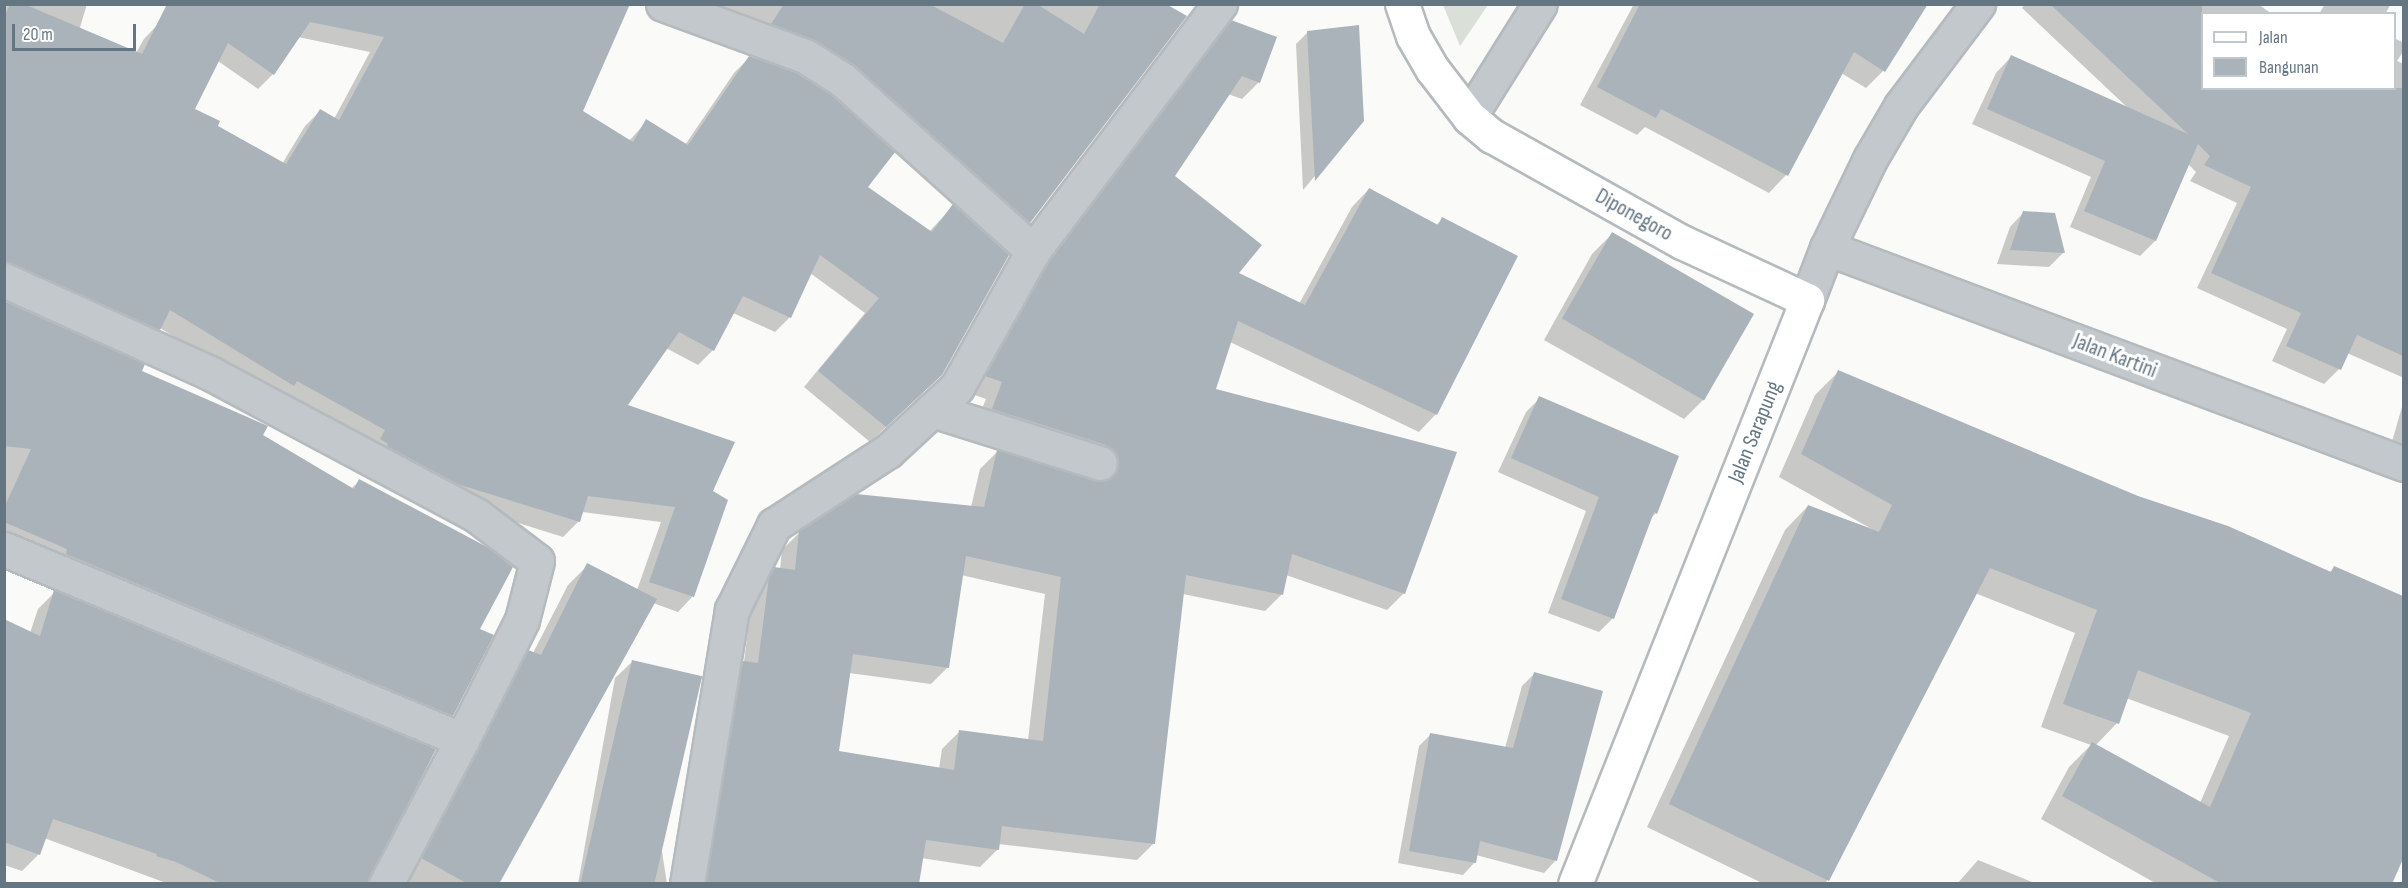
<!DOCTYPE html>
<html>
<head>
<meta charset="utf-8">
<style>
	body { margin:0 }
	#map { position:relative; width:2408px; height:888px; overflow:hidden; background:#fafaf8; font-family:"Sofia Sans Condensed",sans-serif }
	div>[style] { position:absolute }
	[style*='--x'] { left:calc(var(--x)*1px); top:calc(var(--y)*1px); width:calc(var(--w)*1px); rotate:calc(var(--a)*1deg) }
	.green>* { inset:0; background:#dadfd7 }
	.shadow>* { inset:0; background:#0003 }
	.building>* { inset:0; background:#aab3b9; transform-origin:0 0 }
	.roads { filter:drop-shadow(2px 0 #b5babe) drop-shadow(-2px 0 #b5babe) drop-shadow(0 2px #b5babe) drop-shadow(0 -2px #b5babe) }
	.minor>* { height:33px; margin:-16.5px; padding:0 16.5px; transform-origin:16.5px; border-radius:16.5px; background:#c3c8cc }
	.major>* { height:33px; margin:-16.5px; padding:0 16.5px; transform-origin:16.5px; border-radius:16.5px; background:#fff }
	span { translate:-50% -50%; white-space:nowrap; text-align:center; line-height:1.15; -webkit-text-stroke:6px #fff; paint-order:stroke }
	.street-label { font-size:22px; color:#657683 }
	.frame { position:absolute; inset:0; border:6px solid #657683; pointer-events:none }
	.legend { position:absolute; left:2201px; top:12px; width:195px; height:78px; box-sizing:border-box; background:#fff; border:2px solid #c1c8cd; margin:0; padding:8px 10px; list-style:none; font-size:18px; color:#657683 }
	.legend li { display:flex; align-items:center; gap:12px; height:30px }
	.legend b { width:30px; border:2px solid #c1c8cd }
	.scale { position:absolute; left:12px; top:24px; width:124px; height:27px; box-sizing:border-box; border:3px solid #657683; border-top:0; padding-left:8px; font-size:18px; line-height:21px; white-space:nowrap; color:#657683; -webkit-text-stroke:4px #fff; paint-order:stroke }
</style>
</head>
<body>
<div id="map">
	<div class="green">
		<i style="clip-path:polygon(1443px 5px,1488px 5px,1460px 46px)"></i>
	</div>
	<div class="shadow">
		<i style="clip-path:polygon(evenodd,8px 4px,87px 4px,41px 158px,136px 53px,144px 39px,159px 23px,486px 4px,581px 112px,629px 141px,647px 121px,685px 145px,734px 73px,750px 57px,866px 188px,929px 232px,953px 206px,925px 390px,870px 442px,804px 387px,865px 313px,810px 273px,790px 317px,775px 332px,733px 313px,713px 350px,698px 365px,666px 348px,626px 406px,711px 492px,693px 596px,678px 612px,653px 603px,497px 884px,412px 884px,402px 878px,509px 671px,529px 651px,533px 653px,568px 585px,588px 565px,637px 590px,661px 522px,582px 512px,579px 521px,563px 537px,442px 499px,160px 328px,144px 344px,4px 281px,4px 10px,8px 4px,298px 37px,370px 52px,334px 119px,320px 111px,305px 126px,282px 164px,216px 126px,193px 109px,218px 61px,258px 89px,273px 74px,298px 37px)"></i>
		<i style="clip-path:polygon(673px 4px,1163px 4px,1185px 16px,1029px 222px,1014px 237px,840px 81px)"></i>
		<i style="clip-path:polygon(1634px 4px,1926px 4px,1883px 71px,1866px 88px,1841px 73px,1786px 175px,1769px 193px,1645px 127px,1637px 135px,1580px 105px)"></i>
		<i style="clip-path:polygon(2025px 4px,2258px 4px,2272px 14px,2202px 14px,2202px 88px,2394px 88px,2394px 38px,2404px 43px,2404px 50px,2397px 61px,2404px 64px,2404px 378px,2347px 353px,2339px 369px,2324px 384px,2272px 361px,2287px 329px,2197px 288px,2237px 203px,2190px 181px,2196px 172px,2188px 164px,2155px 241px,2140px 256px,2070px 227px,2091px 177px,1972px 124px,1996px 73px,2011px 57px,2130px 110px,2022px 8px)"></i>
		<i style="clip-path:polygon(2325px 4px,2391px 4px,2385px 14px,2319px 14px)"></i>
		<i style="clip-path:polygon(evenodd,1232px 22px,1259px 82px,1242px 99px,1228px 94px,1173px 176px,1236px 274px,1299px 304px,1352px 207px,1369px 189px,1436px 225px,1443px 219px,1436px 414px,1419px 432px,1230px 342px,1214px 390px,1404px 593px,1387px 610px,1286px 575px,1282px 594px,1265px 611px,1183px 594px,1154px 843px,1137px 860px,998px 844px,998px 849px,980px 867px,921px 858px,917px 884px,692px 884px,726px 680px,744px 662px,752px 596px,757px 586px,775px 568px,780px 569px,782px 550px,800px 532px,971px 507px,980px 469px,997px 452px,1101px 483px,1102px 477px,975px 426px,986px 399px,969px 393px,1032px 280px,1214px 39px,1232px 22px,961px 575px,1045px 594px,1028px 740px,959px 732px,942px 749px,939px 769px,838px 753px,849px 673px,931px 684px,948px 667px,961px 575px)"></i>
		<i style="clip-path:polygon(1308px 32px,1362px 120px,1303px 190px,1296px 44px)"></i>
		<i style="clip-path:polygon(2024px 212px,2054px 215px,2063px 253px,2049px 267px,1997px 264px,2010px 227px)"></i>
		<i style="clip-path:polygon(1612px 234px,1704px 399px,1684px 419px,1544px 340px,1592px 254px)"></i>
		<i style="clip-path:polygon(4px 302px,261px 435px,351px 489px,359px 481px,478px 629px,452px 715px,437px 730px,4px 543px)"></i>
		<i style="clip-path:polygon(evenodd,1838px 372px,2013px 447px,2329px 573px,2334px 568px,2404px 597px,2404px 855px,2390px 884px,2157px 884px,2041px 819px,2069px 767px,2091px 745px,2041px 727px,2075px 633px,1975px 593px,1825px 884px,1764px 884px,1647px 827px,1785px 530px,1808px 506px,1870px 528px,1779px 477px,1815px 395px,1838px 372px,2126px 698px,2229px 736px,2200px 803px,2095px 746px,2117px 723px,2126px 698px)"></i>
		<i style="clip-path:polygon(1540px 398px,1656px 513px,1650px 519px,1613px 618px,1599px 632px,1548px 613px,1586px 511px,1498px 472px,1526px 412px)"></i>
		<i style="clip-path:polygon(2404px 400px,2404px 456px,2389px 452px)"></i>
		<i style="clip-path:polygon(55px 592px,364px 884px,169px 884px,44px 838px,39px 854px,22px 871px,4px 865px,4px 621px,30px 633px,38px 609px)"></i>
		<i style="clip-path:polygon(633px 661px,667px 884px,578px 884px,615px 678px)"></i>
		<i style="clip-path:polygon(1534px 674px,1556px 860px,1544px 873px,1476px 855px,1475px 862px,1463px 875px,1398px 863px,1419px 746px,1431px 734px,1505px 748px,1522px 686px)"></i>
		<i style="clip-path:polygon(1978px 860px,2037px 884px,1957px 884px)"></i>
	</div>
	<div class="building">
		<i style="clip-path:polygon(evenodd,10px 4px,24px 4px,142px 54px,167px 4px,630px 4px,583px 111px,633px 142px,646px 119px,688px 145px,749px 56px,797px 73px,832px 95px,895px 152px,868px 187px,932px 232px,953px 204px,1009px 255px,942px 375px,886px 427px,818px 371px,879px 298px,820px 255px,791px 318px,743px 296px,714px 351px,679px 332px,628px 405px,735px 442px,713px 491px,728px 500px,694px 597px,649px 582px,675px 507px,588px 496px,580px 522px,457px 484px,387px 446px,388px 444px,380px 439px,385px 430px,297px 381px,294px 386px,170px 310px,160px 330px,4px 262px,4px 18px,10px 4px,310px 22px,384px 37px,339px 120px,320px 109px,286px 164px,218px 126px,220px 121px,195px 109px,228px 43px,274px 75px,310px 22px)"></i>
		<i style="clip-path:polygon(784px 4px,929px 4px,1003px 43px,1025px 4px,1037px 4px,1084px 34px,1100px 4px,1166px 4px,1187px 16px,1030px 223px,855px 66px,815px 40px,771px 24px)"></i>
		<i style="clip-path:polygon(1640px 4px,1928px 4px,1885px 72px,1854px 52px,1788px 176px,1661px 109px,1656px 118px,1597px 87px)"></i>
		<i style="clip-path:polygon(2050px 4px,2202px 4px,2202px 88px,2403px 88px,2403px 356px,2357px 335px,2341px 370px,2286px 346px,2301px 313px,2211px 273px,2251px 187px,2204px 165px,2210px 156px,2198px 144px,2156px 241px,2084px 211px,2105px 161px,1987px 109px,2011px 55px,2188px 134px)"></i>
		<i style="clip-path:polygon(evenodd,1231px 20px,1277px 37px,1260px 83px,1242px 76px,1175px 176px,1262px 245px,1239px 273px,1305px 305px,1369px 188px,1438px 225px,1442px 217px,1518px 256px,1437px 415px,1238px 321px,1216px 389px,1457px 452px,1405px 594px,1292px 554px,1283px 595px,1186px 575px,1155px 844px,1002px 826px,999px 850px,926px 840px,919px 884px,706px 884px,743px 661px,758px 663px,769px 577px,774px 567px,795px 570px,799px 531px,856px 494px,984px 507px,997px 450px,1095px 481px,1105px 481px,1112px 477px,1118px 469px,1118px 458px,1114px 451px,1106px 445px,992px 409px,1002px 382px,985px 376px,1049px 261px,1231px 20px,966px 556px,1061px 577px,1043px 741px,959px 730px,954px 770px,839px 751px,853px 654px,949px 668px,966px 556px)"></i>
		<i style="clip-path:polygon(1359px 25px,1364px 121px,1315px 181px,1307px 31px)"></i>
		<i style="clip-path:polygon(2023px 211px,2055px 213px,2065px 253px,2010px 250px)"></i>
		<i style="left:1612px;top:232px;width:164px;height:100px;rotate:30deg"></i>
		<i style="clip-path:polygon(4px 301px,145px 364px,142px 371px,268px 426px,263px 435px,354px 489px,359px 479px,489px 548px,513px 567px,480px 629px,494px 635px,453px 716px,66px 554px,67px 549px,4px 522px,4px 508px,31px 449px,4px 446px)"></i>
		<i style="clip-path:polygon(1838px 370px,2138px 496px,2228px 526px,2331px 572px,2334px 566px,2403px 596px,2403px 859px,2392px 884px,2222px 884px,2062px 796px,2092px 742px,2210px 807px,2251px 713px,2138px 670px,2119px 724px,2063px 704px,2097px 610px,1990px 568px,1829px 881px,1669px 804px,1808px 505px,1879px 532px,1892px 505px,1801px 454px)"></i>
		<i style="clip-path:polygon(1539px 396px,1679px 456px,1657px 514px,1654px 512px,1614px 619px,1561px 599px,1599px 497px,1511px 458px)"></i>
		<i style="clip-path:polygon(587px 563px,657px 599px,499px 884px,468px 884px,421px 858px,528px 650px,541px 655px)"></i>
		<i style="clip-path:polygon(54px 590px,436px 749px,367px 884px,222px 884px,176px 862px,156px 856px,157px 854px,53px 819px,40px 855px,4px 842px,4px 619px,40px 636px)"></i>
		<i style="left:632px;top:660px;width:72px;height:228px;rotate:13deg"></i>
		<i style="clip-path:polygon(1534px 672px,1603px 691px,1557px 861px,1480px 841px,1476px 863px,1409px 851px,1430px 733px,1513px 748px)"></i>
	</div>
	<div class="roads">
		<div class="minor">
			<i style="--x:663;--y:4;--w:151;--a:20.1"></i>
			<i style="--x:805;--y:56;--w:45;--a:32.3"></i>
			<i style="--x:843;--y:80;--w:256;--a:42"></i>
			<i style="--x:1469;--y:117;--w:133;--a:-57.9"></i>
			<i style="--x:1827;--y:248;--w:616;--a:20.52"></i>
			<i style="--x:4;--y:280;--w:226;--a:24.3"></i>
			<i style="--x:210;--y:373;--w:302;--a:28.1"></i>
			<i style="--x:476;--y:515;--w:76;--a:37"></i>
			<i style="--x:537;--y:561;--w:61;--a:104.3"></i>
			<i style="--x:522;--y:620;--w:134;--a:116.6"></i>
			<i style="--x:462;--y:740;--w:163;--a:117.8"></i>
			<i style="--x:1807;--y:300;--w:56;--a:-69"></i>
			<i style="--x:1827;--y:248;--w:99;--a:-64.2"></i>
			<i style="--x:1870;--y:159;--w:61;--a:-59.7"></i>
			<i style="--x:1901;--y:106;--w:128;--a:-53"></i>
			<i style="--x:932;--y:410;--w:176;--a:17.5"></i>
			<i style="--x:4;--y:549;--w:496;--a:22.6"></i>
			<i style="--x:687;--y:884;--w:278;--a:-80.7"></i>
			<i style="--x:732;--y:610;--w:95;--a:-63.7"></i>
			<i style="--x:774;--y:525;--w:136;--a:-33"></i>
			<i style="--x:888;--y:451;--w:94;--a:-42.8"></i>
			<i style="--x:957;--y:387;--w:156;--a:-60.8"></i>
			<i style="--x:1033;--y:251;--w:310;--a:-52.9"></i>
		</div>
		<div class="major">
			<i style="--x:1402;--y:4;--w:34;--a:71"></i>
			<i style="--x:1413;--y:36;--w:39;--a:60"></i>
			<i style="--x:1433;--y:70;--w:59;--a:52.5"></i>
			<i style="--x:1469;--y:117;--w:30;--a:40"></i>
			<i style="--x:1492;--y:136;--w:218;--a:29.2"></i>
			<i style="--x:1682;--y:242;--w:138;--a:24.9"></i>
			<i style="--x:1807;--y:300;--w:628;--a:111.67"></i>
		</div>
	</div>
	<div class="street-label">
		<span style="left:1634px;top:215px;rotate:29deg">Diponegoro</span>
		<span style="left:2115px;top:356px;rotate:21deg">Jalan Kartini</span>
		<span style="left:1755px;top:432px;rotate:-68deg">Jalan Sarapung</span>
	</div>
	<div class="frame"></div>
	<ul class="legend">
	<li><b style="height:8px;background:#fff"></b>Jalan</li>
	<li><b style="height:16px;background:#aab3b9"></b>Bangunan</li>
	</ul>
	<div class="scale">20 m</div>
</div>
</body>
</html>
